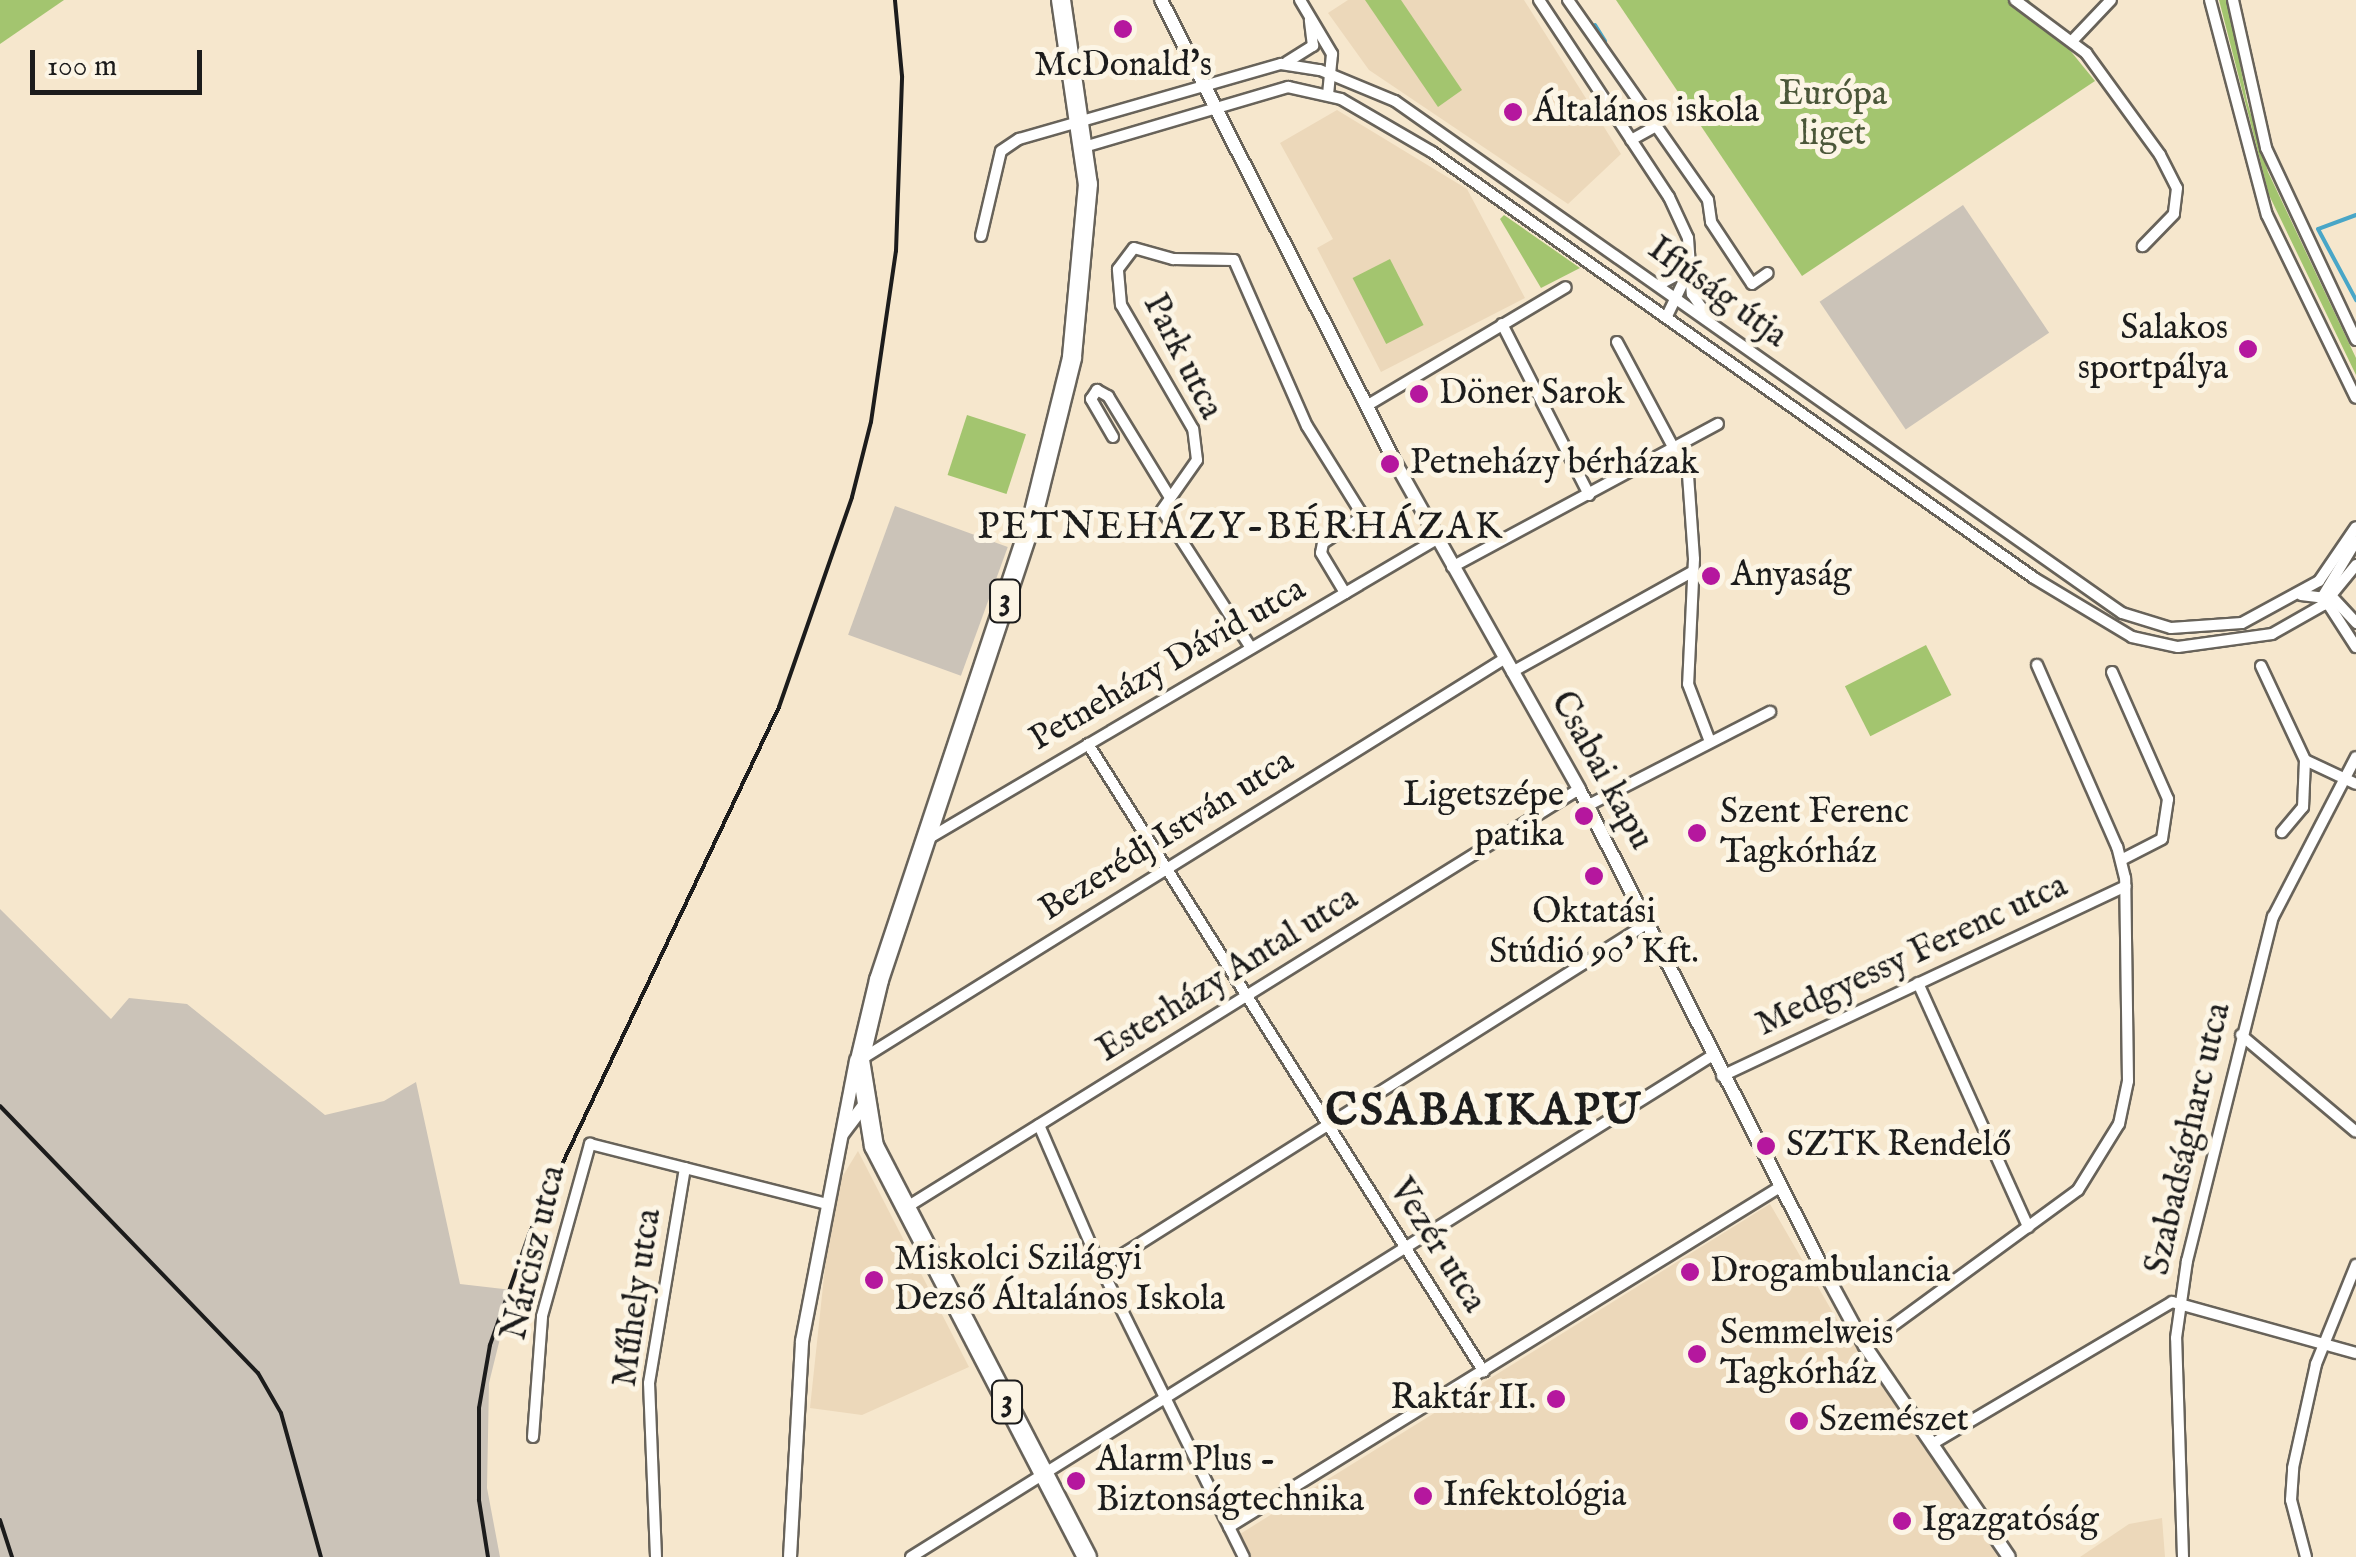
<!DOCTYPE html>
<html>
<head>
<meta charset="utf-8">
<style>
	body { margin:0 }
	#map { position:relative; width:2356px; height:1557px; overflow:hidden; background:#f6e7cd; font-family:"IM FELL English",serif }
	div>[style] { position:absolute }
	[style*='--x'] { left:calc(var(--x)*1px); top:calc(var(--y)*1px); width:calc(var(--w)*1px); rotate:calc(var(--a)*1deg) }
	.built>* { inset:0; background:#ecd8ba }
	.industrial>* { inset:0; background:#cbc3b8; transform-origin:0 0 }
	.green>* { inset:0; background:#a3c56f; transform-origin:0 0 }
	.stream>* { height:4px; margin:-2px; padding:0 2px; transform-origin:2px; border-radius:2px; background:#49a6c7 }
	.roads { filter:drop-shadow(2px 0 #68635a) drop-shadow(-2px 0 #68635a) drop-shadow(0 2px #68635a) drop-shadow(0 -2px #68635a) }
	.minor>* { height:10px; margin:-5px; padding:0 5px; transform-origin:5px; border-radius:5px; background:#fff }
	.tertiary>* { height:12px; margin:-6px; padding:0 6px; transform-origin:6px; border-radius:6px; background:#fff }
	.primary>* { height:18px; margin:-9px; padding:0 9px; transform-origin:9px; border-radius:9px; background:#fff }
	.rail>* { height:4px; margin:-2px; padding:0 2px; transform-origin:2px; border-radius:2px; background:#1c1c1c }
	.dots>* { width:28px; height:28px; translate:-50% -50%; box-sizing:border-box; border:5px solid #fcf5e5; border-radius:50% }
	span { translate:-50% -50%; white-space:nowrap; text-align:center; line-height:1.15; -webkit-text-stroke:10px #fcf5e5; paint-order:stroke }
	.shield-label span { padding:2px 8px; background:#fcf5e5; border:2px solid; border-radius:8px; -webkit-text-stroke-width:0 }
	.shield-label { font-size:32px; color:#1c1c1c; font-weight:700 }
	.poi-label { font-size:35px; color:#1c1c1c }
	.left { translate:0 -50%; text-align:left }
	.right { translate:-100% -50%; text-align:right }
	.park-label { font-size:35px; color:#4b5739 }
	.street-label { font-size:35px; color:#1c1c1c }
	.neighbourhood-label { font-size:38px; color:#1c1c1c; letter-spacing:2.5px }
	.district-label { font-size:45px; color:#1c1c1c; font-weight:700; letter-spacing:2.5px }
	.scale { position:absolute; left:30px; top:50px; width:172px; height:45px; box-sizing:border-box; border:5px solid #1c1c1c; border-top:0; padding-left:12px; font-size:30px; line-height:35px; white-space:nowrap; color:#1c1c1c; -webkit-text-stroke:8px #fcf5e5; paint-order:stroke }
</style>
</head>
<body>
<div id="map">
	<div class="built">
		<i style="clip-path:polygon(1348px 0,1524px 0,1621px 154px,1568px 204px,1369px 70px,1328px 13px)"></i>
		<i style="clip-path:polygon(1337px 110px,1467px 189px,1525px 298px,1381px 372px,1317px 248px,1333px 239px,1280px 143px)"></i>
		<i style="clip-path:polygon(858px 1151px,969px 1367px,862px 1415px,810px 1408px,833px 1192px)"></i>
		<i style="clip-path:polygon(1770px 1204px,1836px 1318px,1998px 1557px,1251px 1557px,1240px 1534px)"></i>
		<i style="clip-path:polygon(2162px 1518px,2165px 1557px,2080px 1557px,2129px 1524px)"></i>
	</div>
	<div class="industrial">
		<i style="left:1963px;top:205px;width:154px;height:173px;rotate:56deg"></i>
		<i style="left:895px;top:506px;width:120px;height:137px;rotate:20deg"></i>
		<i style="clip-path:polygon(0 909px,111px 1019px,129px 998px,187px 1004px,325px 1115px,384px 1101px,416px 1082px,460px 1284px,512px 1290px,489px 1383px,487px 1488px,500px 1557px,0 1557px)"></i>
	</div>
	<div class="green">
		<i style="clip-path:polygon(0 0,64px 0,0 44px)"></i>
		<i style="clip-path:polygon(1365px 0,1401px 0,1462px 90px,1438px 107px)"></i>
		<i style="clip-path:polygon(1616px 0,2029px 0,2095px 81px,1802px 276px)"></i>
		<i style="clip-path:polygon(2219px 0,2228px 0,2247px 101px,2268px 172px,2356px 358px,2356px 375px,2269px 195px)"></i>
		<i style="clip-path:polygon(1504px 215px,1580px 268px,1541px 288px,1500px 219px)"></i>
		<i style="left:1390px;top:259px;width:74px;height:42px;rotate:63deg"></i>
		<i style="left:967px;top:415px;width:62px;height:63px;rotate:18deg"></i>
		<i style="left:1926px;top:645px;width:56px;height:91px;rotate:63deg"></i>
	</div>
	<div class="stream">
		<i style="--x:1595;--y:25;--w:19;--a:58"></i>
		<i style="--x:2356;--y:215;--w:40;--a:159.8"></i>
		<i style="--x:2318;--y:229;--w:81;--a:61.8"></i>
	</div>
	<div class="roads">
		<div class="minor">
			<i style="--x:1300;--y:0;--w:63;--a:59.3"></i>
			<i style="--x:1332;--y:54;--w:41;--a:95.6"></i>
			<i style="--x:1539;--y:0;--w:236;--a:56.6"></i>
			<i style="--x:1669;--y:197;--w:45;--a:65.1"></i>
			<i style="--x:1688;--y:238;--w:30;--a:86"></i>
			<i style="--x:1690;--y:268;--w:51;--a:115.6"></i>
			<i style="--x:1568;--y:0;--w:244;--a:55"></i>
			<i style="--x:1708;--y:200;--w:22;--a:82"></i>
			<i style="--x:1711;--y:222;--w:74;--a:56.5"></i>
			<i style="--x:1752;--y:284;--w:19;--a:-35"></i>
			<i style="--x:2015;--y:0;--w:89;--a:36.7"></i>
			<i style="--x:2086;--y:53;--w:126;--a:54"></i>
			<i style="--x:2160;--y:155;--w:37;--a:63"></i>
			<i style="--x:2177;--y:188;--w:26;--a:97"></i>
			<i style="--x:2174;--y:214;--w:45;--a:134.1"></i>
			<i style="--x:2210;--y:0;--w:222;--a:75.2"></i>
			<i style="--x:2267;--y:215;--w:203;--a:64.1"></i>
			<i style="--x:2233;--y:0;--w:152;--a:77.4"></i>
			<i style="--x:2266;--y:148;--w:212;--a:64.9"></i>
			<i style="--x:2073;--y:40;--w:55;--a:-46.5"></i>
			<i style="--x:1287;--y:62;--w:31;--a:-32"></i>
			<i style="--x:1313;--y:46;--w:26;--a:-97"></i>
			<i style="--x:1631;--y:140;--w:29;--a:-29"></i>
			<i style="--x:1084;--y:147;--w:213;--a:-16.4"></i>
			<i style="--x:1288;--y:87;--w:54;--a:12.8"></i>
			<i style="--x:1341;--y:99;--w:105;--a:30.2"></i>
			<i style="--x:1432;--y:152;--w:737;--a:35.28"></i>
			<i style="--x:2034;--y:578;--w:114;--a:31"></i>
			<i style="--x:2132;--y:637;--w:47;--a:12.3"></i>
			<i style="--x:2178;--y:647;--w:95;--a:-7.9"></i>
			<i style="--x:2272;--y:634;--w:59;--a:-29.6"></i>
			<i style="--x:2323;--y:605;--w:52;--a:-50.5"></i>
			<i style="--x:981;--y:236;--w:87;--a:-76.8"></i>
			<i style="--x:1001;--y:151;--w:22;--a:-34"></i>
			<i style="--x:1019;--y:139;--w:273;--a:-16"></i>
			<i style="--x:1281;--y:64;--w:39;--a:9"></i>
			<i style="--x:1320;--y:70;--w:81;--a:22.5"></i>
			<i style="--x:1395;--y:101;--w:889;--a:35.16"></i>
			<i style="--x:2122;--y:613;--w:51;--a:17"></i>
			<i style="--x:2171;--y:628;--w:71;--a:-4"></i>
			<i style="--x:2242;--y:623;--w:88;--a:-28.6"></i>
			<i style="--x:2319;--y:581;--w:65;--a:-55.6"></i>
			<i style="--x:1660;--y:284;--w:34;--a:-28"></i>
			<i style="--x:1690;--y:268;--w:26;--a:86"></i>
			<i style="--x:1692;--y:294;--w:28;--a:55"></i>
			<i style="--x:1502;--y:324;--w:192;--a:63"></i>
			<i style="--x:1617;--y:342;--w:151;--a:61.9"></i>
			<i style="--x:1688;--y:475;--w:84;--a:85.9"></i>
			<i style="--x:1694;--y:559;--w:125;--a:92.7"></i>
			<i style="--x:1688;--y:684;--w:59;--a:69.1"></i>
			<i style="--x:1368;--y:405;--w:230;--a:-30.8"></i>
			<i style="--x:1113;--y:437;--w:44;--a:-120.1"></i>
			<i style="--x:1091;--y:399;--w:11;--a:-56"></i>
			<i style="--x:1097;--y:390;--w:13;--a:29"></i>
			<i style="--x:1108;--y:396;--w:117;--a:58.6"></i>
			<i style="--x:2356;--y:541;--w:64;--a:121"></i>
			<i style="--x:2323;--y:596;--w:61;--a:57.1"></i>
			<i style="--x:1452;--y:567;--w:302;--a:-28.3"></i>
			<i style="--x:2301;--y:595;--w:33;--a:7"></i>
			<i style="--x:2334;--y:599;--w:33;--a:47"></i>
			<i style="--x:1251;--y:648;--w:164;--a:-122.8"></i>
			<i style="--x:1162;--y:510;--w:61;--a:-55"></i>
			<i style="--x:1197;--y:460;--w:31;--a:-97"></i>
			<i style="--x:1193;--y:429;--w:143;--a:-120.1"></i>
			<i style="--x:1121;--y:305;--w:36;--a:-95"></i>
			<i style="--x:1118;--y:269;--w:26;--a:-53"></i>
			<i style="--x:1134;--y:248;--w:41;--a:15.8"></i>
			<i style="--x:1173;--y:259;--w:61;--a:0.9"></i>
			<i style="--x:1234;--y:260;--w:181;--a:66.3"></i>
			<i style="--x:1307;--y:426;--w:100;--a:58.1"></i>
			<i style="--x:1360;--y:511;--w:8;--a:97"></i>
			<i style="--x:1359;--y:519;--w:43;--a:146.3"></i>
			<i style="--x:1323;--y:543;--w:10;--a:101"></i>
			<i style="--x:1321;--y:553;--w:47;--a:59"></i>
			<i style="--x:2261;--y:666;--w:104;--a:64.9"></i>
			<i style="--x:2305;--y:760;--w:47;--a:92.4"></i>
			<i style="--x:2303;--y:807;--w:33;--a:130"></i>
			<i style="--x:1512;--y:672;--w:204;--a:-29.1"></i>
			<i style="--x:2112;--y:672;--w:139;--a:66.2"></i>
			<i style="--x:2168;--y:799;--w:40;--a:98.5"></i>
			<i style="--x:2162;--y:839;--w:46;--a:152.9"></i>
			<i style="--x:1088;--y:744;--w:742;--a:57.77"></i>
			<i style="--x:2305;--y:760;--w:56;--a:25.2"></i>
			<i style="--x:1587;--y:806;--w:206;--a:-27.2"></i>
			<i style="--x:926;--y:840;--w:593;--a:-30.5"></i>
			<i style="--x:1918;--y:983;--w:268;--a:65.7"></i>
			<i style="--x:2241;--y:1035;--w:150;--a:40.1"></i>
			<i style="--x:860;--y:1060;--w:759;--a:-31.91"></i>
			<i style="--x:1722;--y:1076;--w:446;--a:-25.2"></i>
			<i style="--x:1039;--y:1125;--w:156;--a:66.6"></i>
			<i style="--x:1101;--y:1268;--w:322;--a:63.7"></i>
			<i style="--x:907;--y:1207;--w:791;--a:-31.88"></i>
			<i style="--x:1101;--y:1268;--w:647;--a:-32.24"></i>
			<i style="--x:1865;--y:1346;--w:264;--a:-36.2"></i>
			<i style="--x:2078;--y:1190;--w:78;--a:-58.2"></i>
			<i style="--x:2119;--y:1124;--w:44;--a:-78.2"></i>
			<i style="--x:2128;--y:1081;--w:203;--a:-90.8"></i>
			<i style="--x:2125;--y:878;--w:32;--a:-104"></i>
			<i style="--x:2117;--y:847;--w:199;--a:-113.7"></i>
			<i style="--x:533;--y:1437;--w:121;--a:-85.7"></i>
			<i style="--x:542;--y:1316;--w:179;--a:-74.4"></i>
			<i style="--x:590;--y:1144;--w:241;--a:14.2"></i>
			<i style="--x:1932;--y:1444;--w:279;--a:-30.6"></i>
			<i style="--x:2172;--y:1302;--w:191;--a:15.5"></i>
			<i style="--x:1229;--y:1527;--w:647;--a:-31.68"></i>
			<i style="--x:656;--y:1557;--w:174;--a:-92.3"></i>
			<i style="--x:649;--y:1383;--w:218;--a:-80.5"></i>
			<i style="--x:911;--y:1557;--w:946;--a:-32.04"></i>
			<i style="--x:2183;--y:1557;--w:219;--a:-91.8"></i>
			<i style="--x:2176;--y:1338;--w:78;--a:-81.9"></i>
			<i style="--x:2187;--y:1261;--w:355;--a:-76"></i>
			<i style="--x:2273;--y:917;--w:180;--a:-62.6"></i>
			<i style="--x:2306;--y:1557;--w:59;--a:-104.7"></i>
			<i style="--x:2291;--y:1500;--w:32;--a:-86"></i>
			<i style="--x:2293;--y:1468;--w:107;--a:-77.5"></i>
			<i style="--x:2316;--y:1364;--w:107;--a:-68"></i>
		</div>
		<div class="tertiary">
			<i style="--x:1161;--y:0;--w:520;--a:63.14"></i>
			<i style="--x:1396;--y:464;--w:373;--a:60.6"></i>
			<i style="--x:1579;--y:789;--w:538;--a:63.05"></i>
			<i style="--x:1823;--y:1269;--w:88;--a:61.4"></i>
			<i style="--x:1865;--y:1346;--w:255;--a:55.7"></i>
			<i style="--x:843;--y:1133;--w:34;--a:-53"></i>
			<i style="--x:790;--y:1557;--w:216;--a:-86.8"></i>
			<i style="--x:802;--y:1341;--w:286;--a:-79.1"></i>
		</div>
		<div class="primary">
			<i style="--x:1061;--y:0;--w:186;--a:81.7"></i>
			<i style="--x:1088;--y:184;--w:175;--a:95.3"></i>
			<i style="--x:1072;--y:358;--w:167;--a:103.9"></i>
			<i style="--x:1032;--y:520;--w:485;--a:108.4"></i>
			<i style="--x:879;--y:980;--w:82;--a:103.4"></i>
			<i style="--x:860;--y:1060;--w:87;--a:80.8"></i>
			<i style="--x:874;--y:1146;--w:463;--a:62.6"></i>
		</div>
	</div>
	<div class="rail">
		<i style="--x:0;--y:1106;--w:371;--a:46"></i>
		<i style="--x:258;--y:1373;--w:46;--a:60.1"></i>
		<i style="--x:281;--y:1413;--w:149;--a:74.5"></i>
		<i style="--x:0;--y:1520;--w:39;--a:72"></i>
		<i style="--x:488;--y:1557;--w:58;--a:-99"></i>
		<i style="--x:479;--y:1500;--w:92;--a:-90"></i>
		<i style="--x:479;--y:1408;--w:64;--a:-80.1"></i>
		<i style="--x:490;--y:1345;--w:118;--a:-70.6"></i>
		<i style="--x:529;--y:1234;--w:583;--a:-64.62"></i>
		<i style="--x:779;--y:707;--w:222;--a:-70.8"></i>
		<i style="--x:852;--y:497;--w:77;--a:-75.8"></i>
		<i style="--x:871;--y:422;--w:173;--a:-81.7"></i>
		<i style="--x:896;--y:251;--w:175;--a:-88"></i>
		<i style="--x:902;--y:76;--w:76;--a:-95.3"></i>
	</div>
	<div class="dots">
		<i style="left:1123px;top:29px;background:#b5179e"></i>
		<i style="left:1513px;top:112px;background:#b5179e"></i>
		<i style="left:2248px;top:349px;background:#b5179e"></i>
		<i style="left:1419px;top:394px;background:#b5179e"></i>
		<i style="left:1390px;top:464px;background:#b5179e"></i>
		<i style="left:1711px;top:576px;background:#b5179e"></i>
		<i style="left:1584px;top:816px;background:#b5179e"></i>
		<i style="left:1697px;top:833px;background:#b5179e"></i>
		<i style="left:1594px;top:876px;background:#b5179e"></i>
		<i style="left:1766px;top:1146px;background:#b5179e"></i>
		<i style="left:1690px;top:1272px;background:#b5179e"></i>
		<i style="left:874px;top:1280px;background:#b5179e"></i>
		<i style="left:1697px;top:1354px;background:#b5179e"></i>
		<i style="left:1556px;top:1399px;background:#b5179e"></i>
		<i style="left:1799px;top:1421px;background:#b5179e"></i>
		<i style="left:1076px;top:1481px;background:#b5179e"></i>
		<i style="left:1423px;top:1496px;background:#b5179e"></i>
		<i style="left:1902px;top:1521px;background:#b5179e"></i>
	</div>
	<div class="shield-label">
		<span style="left:1005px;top:601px">3</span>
		<span style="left:1007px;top:1402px">3</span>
	</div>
	<div class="poi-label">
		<span style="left:1123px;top:66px">McDonald's</span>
		<span class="left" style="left:1533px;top:112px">Általános iskola</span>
		<span class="right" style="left:2228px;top:349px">Salakos<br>sportpálya</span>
		<span class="left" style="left:1439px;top:394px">Döner Sarok</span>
		<span class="left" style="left:1410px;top:464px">Petneházy bérházak</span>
		<span class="left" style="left:1731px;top:576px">Anyaság</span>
		<span class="right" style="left:1564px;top:816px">Ligetszépe<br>patika</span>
		<span class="left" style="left:1720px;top:833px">Szent Ferenc<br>Tagkórház</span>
		<span style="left:1594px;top:933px">Oktatási<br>Stúdió 90' Kft.</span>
		<span class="left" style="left:1786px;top:1146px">SZTK Rendelő</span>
		<span class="left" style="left:894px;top:1280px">Miskolci Szilágyi<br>Dezső Általános Iskola</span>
		<span class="left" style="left:1710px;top:1272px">Drogambulancia</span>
		<span class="left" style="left:1720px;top:1354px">Semmelweis<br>Tagkórház</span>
		<span class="right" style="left:1536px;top:1399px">Raktár II.</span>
		<span class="left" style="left:1819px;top:1421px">Szemészet</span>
		<span class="left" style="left:1096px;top:1481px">Alarm Plus -<br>Biztonságtechnika</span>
		<span class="left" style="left:1443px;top:1496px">Infektológia</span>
		<span class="left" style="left:1922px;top:1521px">Igazgatóság</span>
	</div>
	<div class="park-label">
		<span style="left:1833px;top:115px">Európa<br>liget</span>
	</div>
	<div class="street-label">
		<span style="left:1717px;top:293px;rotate:36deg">Ifjúság útja</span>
		<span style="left:1182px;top:357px;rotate:63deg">Park utca</span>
		<span style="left:1168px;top:665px;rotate:-30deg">Petneházy Dávid utca</span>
		<span style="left:1601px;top:771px;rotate:61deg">Csabai kapu</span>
		<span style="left:1167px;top:836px;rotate:-32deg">Bezerédj István utca</span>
		<span style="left:1912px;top:956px;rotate:-25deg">Medgyessy Ferenc utca</span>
		<span style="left:1228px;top:975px;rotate:-32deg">Esterházy Antal utca</span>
		<span style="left:2189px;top:1139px;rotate:-77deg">Szabadságharc utca</span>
		<span style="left:1437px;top:1246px;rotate:58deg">Vezér utca</span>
		<span style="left:535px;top:1253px;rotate:-77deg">Nárcisz utca</span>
		<span style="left:638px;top:1298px;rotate:-82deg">Műhely utca</span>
	</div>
	<div class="neighbourhood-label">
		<span style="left:1241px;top:529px">PETNEHÁZY-BÉRHÁZAK</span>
	</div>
	<div class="district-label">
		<span style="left:1484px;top:1112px">CSABAIKAPU</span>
	</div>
	<div class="scale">100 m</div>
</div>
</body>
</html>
